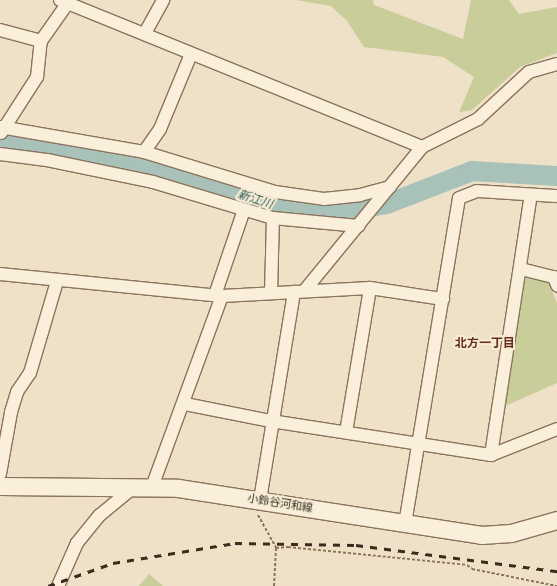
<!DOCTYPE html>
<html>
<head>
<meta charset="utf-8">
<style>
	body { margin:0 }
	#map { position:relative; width:557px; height:586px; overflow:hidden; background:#efe1c7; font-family:"Source Serif 4","Noto Sans JP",serif }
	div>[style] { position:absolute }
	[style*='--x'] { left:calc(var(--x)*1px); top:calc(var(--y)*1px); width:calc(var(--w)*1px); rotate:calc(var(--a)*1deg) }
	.green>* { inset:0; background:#c9cd9a }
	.river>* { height:20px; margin:-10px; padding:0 10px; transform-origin:10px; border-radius:10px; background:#a8c2ba }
	.path>* { height:2px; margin-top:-1px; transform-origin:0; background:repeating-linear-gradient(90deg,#8b735c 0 3px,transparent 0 5px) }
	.roads { filter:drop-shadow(1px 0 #8b735c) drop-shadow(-1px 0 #8b735c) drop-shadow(0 1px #8b735c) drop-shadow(0 -1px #8b735c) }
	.minor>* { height:12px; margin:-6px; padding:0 6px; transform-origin:6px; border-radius:6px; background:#f9efda }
	.secondary>* { height:17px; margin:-8.5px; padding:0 8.5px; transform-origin:8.5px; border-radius:8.5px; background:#f9efda }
	.rail>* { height:3px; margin-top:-1.5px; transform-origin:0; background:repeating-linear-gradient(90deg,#3b2c20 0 7px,transparent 0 14px) }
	span { translate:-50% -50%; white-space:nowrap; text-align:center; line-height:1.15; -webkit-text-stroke:4px #f6ecd6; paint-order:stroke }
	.street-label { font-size:11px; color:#3b2c20 }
	.water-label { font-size:12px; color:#2f5a56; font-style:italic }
	.neighbourhood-label { font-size:12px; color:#682c1f; font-weight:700 }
</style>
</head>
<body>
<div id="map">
	<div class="green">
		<i style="clip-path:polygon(296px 0,373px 0,374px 5px,463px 39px,471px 0,509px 0,519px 14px,557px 7px,557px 53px,520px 67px,472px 110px,459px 112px,474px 77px,443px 57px,364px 47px,347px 21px,331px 6px)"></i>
		<i style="clip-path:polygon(524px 276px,548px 281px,557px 303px,557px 383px,505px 406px)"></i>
		<i style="clip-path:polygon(149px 574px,163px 586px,139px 586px)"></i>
	</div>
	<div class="river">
		<i style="--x:0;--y:143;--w:139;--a:9.1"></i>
		<i style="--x:137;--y:165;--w:146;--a:17.1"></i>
		<i style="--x:277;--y:208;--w:85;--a:0"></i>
		<i style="--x:362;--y:208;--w:25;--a:-9"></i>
		<i style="--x:387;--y:204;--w:91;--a:-21.2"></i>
		<i style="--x:472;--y:171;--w:85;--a:3.4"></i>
	</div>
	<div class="path">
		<i style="--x:258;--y:515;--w:38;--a:61"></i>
		<i style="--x:274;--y:586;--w:38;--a:-87"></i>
		<i style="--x:276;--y:548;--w:12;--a:-5"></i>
		<i style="--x:288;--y:547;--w:180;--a:5.7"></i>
		<i style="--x:467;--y:565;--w:6;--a:39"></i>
		<i style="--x:472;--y:569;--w:87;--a:11.3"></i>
	</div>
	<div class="roads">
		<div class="minor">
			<i style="--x:60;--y:0;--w:391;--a:22.1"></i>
			<i style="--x:0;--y:30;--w:42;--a:15"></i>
			<i style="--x:145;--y:33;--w:38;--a:-61"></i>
			<i style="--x:0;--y:127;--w:146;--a:9.8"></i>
			<i style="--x:144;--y:152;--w:137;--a:17"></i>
			<i style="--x:275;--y:192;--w:49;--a:8.1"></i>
			<i style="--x:324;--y:199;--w:36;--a:-6"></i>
			<i style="--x:360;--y:195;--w:31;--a:-15"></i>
			<i style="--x:1;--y:133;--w:67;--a:-57.3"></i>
			<i style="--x:37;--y:77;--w:36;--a:-84"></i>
			<i style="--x:41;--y:41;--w:45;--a:-54.9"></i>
			<i style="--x:144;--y:152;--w:28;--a:-55"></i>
			<i style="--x:160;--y:129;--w:81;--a:-67.5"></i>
			<i style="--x:0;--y:154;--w:47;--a:7.3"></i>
			<i style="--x:47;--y:160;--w:108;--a:11.7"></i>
			<i style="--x:153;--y:182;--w:125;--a:16.7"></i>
			<i style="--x:273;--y:218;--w:86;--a:5.3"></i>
			<i style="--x:521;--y:269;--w:34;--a:14"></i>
			<i style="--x:554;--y:277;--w:9;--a:69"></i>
			<i style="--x:0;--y:274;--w:223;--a:5.7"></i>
			<i style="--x:222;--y:296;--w:148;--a:-3.1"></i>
			<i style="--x:370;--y:288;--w:74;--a:8.6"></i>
			<i style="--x:305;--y:290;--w:185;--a:-50.7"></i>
			<i style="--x:422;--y:147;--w:63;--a:-26.6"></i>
			<i style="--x:478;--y:119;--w:69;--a:-42.7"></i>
			<i style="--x:529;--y:72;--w:29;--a:-16"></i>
			<i style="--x:271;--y:293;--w:75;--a:-88.5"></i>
			<i style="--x:215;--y:295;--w:90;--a:-71.2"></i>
			<i style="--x:185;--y:404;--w:88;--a:11.2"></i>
			<i style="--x:271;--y:421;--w:223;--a:8.8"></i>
			<i style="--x:491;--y:455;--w:71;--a:-21.5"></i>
			<i style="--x:346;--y:432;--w:146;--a:-80.5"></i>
			<i style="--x:491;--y:455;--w:263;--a:-81.3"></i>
			<i style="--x:0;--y:474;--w:63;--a:-79.9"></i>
			<i style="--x:11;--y:412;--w:21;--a:-73"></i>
			<i style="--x:17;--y:392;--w:23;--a:-56"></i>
			<i style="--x:30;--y:373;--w:96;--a:-73.6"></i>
			<i style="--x:152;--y:487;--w:203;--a:-69.9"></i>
			<i style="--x:260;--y:500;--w:211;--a:-80.7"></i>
			<i style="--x:405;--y:524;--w:330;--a:-80.6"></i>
			<i style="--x:459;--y:198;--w:19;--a:-21"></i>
			<i style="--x:477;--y:191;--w:80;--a:3.6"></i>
			<i style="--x:58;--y:586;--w:47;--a:-66.2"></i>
			<i style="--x:77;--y:543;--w:36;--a:-51"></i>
			<i style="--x:100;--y:515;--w:45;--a:-39.6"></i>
		</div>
		<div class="secondary">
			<i style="--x:0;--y:486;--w:178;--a:0.6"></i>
			<i style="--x:178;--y:488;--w:307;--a:8.8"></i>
			<i style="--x:481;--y:535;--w:30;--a:-4"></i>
			<i style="--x:511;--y:533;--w:48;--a:-15.8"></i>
		</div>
	</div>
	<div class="rail">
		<i style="--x:48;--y:586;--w:69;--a:-19.5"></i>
		<i style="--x:113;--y:563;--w:124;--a:-9.3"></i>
		<i style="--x:235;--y:543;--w:121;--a:0.9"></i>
		<i style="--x:356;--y:545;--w:203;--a:7.4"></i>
	</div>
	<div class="street-label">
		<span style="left:280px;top:504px;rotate:9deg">小鈴谷河和線</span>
	</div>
	<div class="water-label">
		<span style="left:255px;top:200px;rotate:18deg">新江川</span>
	</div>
	<div class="neighbourhood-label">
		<span style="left:485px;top:344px">北方一丁目</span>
	</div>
</div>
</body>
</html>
